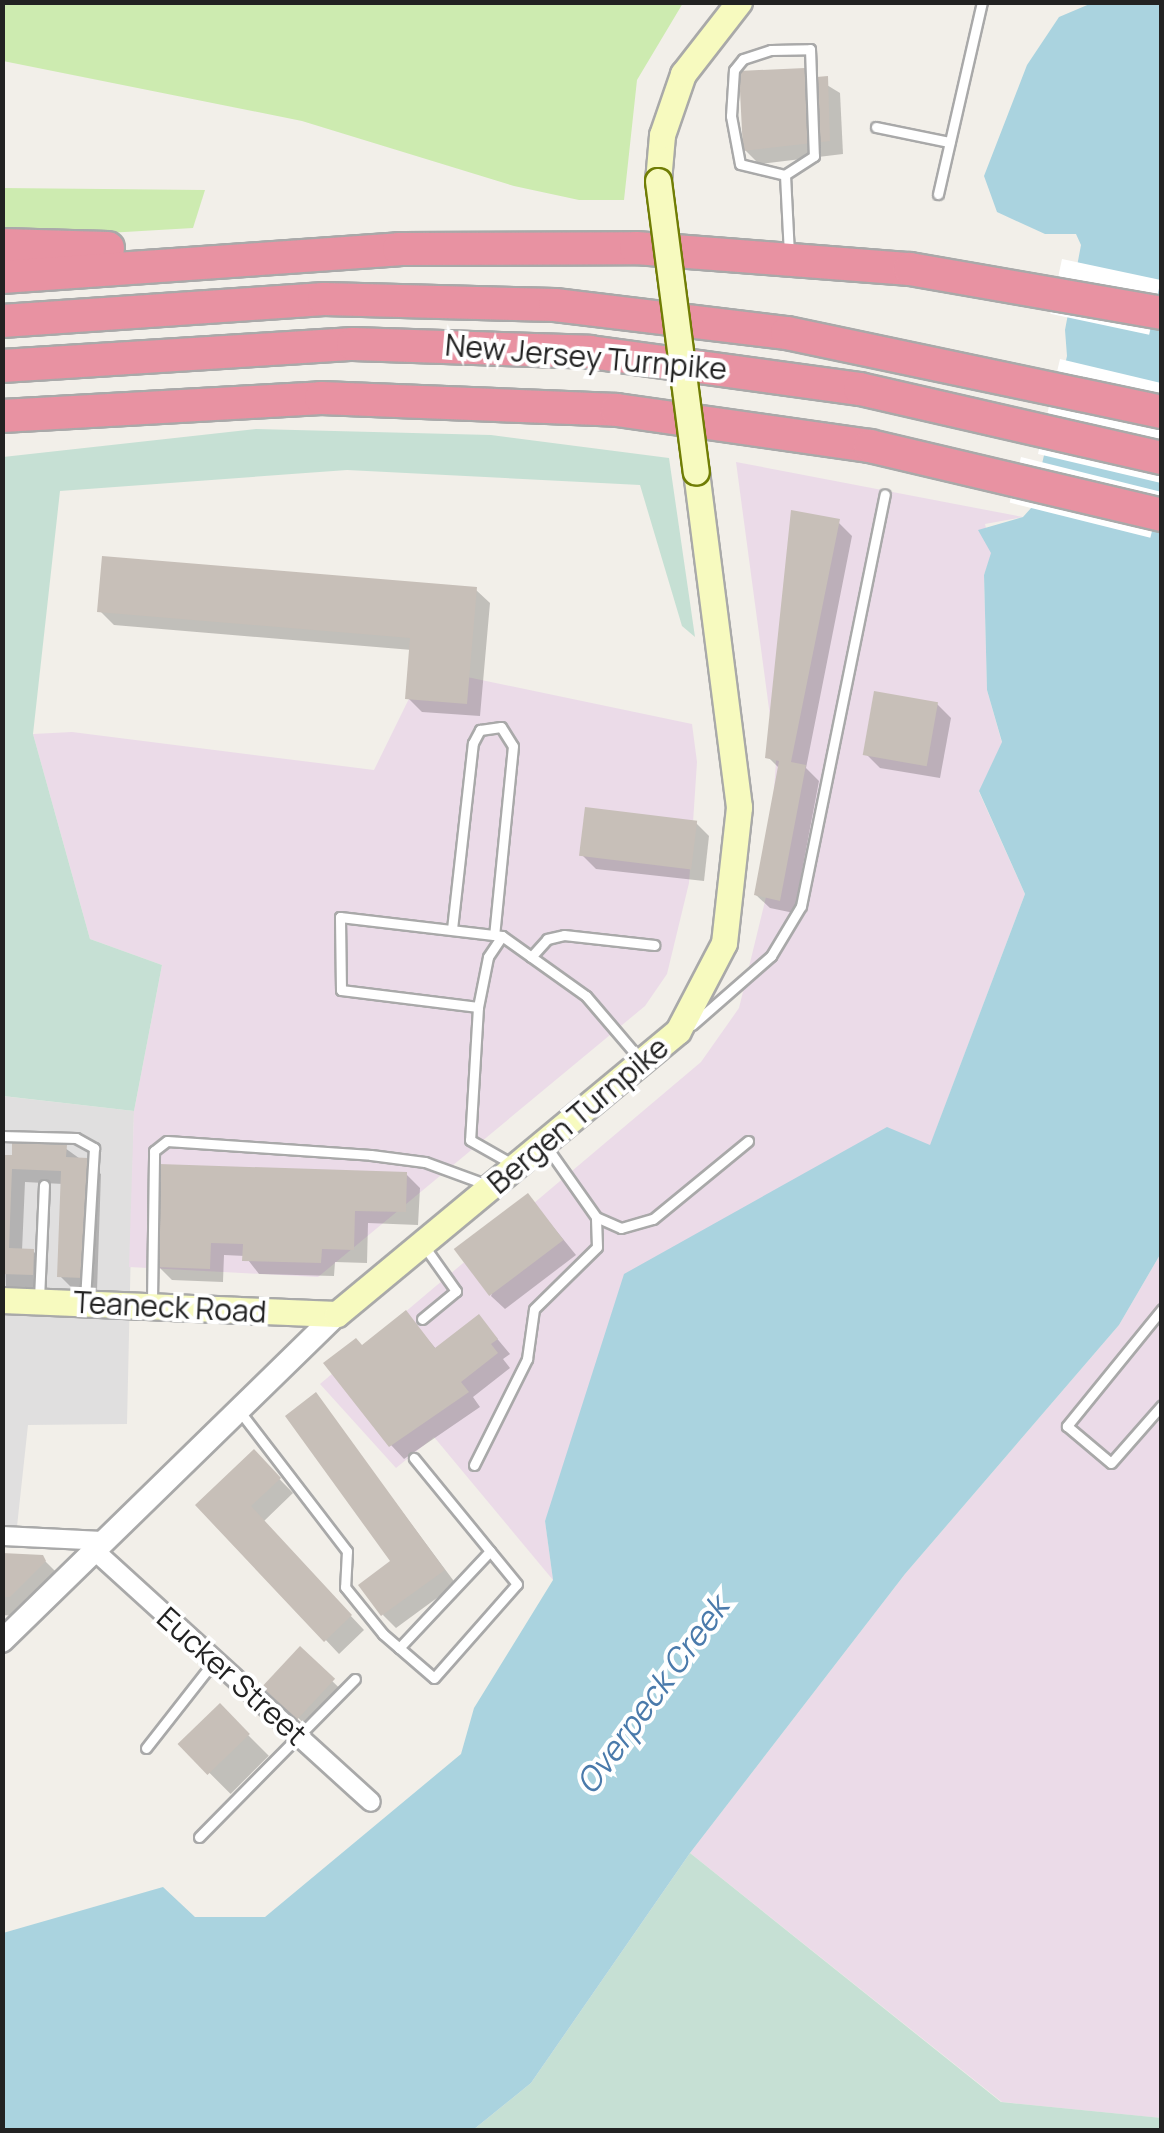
<!DOCTYPE html>
<html>
<head>
<meta charset="utf-8">
<style>
	body { margin:0 }
	#map { position:relative; width:1164px; height:2133px; overflow:hidden; background:#f2efe9; font-family:Manrope,sans-serif }
	div>[style] { position:absolute }
	[style*='--x'] { left:calc(var(--x)*1px); top:calc(var(--y)*1px); width:calc(var(--w)*1px); rotate:calc(var(--a)*1deg) }
	.residential>* { inset:0; background:#e0dfdf }
	.industrial>* { inset:0; background:#ebdbe8 }
	.grass>* { inset:0; background:#cdebb0 }
	.wetland>* { inset:0; background:#c6e0d4 }
	.water>* { inset:0; background:#aad3df }
	.pier>* { inset:0; background:#fff; transform-origin:0 0 }
	.shadow>* { inset:0; background:#0003; transform-origin:0 0 }
	.building>* { inset:0; background:#c7bfb8; transform-origin:0 0 }
	.roads { filter:drop-shadow(2px 0 #a9a9a9) drop-shadow(-2px 0 #a9a9a9) drop-shadow(0 2px #a9a9a9) drop-shadow(0 -2px #a9a9a9) }
	.service>* { height:9px; margin:-4.5px; padding:0 4.5px; transform-origin:4.5px; border-radius:4.5px; background:#fff }
	.minor>* { height:18px; margin:-9px; padding:0 9px; transform-origin:9px; border-radius:9px; background:#fff }
	.tertiary>* { height:22px; margin:-11px; padding:0 11px; transform-origin:11px; border-radius:11px; background:#fff }
	.secondary>* { height:25px; margin:-12.5px; padding:0 12.5px; transform-origin:12.5px; border-radius:12.5px; background:#f7fabf }
	.motorway>* { height:32px; margin:-16px; padding:0 16px; transform-origin:16px; border-radius:16px; background:#e892a2 }
	.bridges { filter:drop-shadow(2px 0 #707d05) drop-shadow(-2px 0 #707d05) drop-shadow(0 2px #707d05) drop-shadow(0 -2px #707d05) }
	.secondary-bridge>* { height:25px; margin:-12.5px; padding:0 12.5px; transform-origin:12.5px; border-radius:12.5px; background:#f7fabf }
	span { translate:-50% -50%; white-space:nowrap; text-align:center; line-height:1.15; -webkit-text-stroke:8px #fff; paint-order:stroke }
	.street-label { font-size:30px; color:#222 }
	.water-label { font-size:32px; color:#4a7aab; font-style:italic }
	.frame { position:absolute; inset:0; border:5px solid #222; pointer-events:none }
</style>
</head>
<body>
<div id="map">
	<div class="residential">
		<i style="clip-path:polygon(2px 1096px,134px 1111px,127px 1424px,28px 1425px,15px 1545px,2px 1545px)"></i>
	</div>
	<div class="industrial">
		<i style="clip-path:polygon(736px 462px,1023px 517px,985px 524px,992px 553px,984px 575px,987px 690px,1002px 743px,979px 792px,1025px 894px,930px 1146px,545px 1520px,553px 1580px,434px 1437px,396px 1468px,320px 1384px,701px 1062px,739px 1008px,767px 893px,776px 761px)"></i>
		<i style="clip-path:polygon(424px 668px,692px 724px,697px 762px,689px 883px,667px 974px,645px 1006px,318px 1277px,129px 1267px,134px 1111px,162px 965px,90px 939px,33px 734px,72px 732px,374px 770px)"></i>
		<i style="clip-path:polygon(1161px 1253px,1161px 2118px,1002px 2102px,690px 1853px,905px 1574px,1119px 1325px)"></i>
	</div>
	<div class="grass">
		<i style="clip-path:polygon(3px 2px,683px 2px,683px 3px,637px 80px,624px 200px,579px 200px,514px 186px,302px 121px,3px 61px)"></i>
		<i style="clip-path:polygon(2px 188px,205px 190px,193px 228px,73px 235px,3px 231px)"></i>
	</div>
	<div class="wetland">
		<i style="clip-path:polygon(256px 429px,491px 435px,669px 458px,695px 637px,682px 626px,640px 485px,347px 470px,60px 491px,33px 734px,90px 939px,162px 965px,134px 1111px,3px 1096px,3px 457px)"></i>
		<i style="clip-path:polygon(690px 1853px,1001px 2102px,1162px 2118px,1161px 2130px,473px 2130px,531px 2083px)"></i>
	</div>
	<div class="water">
		<i style="clip-path:polygon(1092px 3px,1161px 3px,1161px 1253px,1119px 1325px,905px 1574px,690px 1853px,531px 2083px,473px 2130px,3px 2130px,3px 1933px,163px 1887px,195px 1917px,265px 1917px,461px 1754px,474px 1708px,553px 1580px,545px 1521px,624px 1274px,887px 1127px,930px 1145px,1025px 894px,979px 791px,1002px 742px,987px 690px,984px 575px,991px 553px,978px 530px,1023px 517px,1032px 507px,1067px 356px,1065px 330px,1081px 245px,1076px 234px,1045px 234px,997px 212px,984px 176px,1027px 65px,1059px 17px)"></i>
	</div>
	<div class="pier">
		<i style="left:1062px;top:259px;width:101px;height:56px;rotate:12deg"></i>
		<i style="clip-path:polygon(1060px 359px,1161px 383px,1161px 483px,1038px 454px)"></i>
		<i style="left:1021px;top:457px;width:145px;height:47px;rotate:14deg"></i>
	</div>
	<div class="shadow">
		<i style="clip-path:polygon(804px 71px,840px 93px,843px 154px,759px 164px,745px 150px)"></i>
		<i style="clip-path:polygon(838px 522px,852px 536px,806px 768px,819px 781px,794px 913px,770px 908px,756px 895px,780px 769px,768px 757px)"></i>
		<i style="clip-path:polygon(476px 590px,490px 603px,480px 716px,422px 712px,408px 698px,412px 650px,114px 625px,100px 611px)"></i>
		<i style="clip-path:polygon(937px 704px,951px 718px,940px 778px,880px 768px,866px 754px)"></i>
		<i style="clip-path:polygon(695px 822px,709px 836px,704px 881px,596px 869px,582px 855px)"></i>
		<i style="clip-path:polygon(65px 1148px,101px 1174px,97px 1291px,74px 1290px,60px 1276px,63px 1184px,25px 1182px,22px 1251px,33px 1251px,47px 1265px,46px 1288px,6px 1286px,2px 1157px)"></i>
		<i style="clip-path:polygon(161px 1166px,406px 1174px,420px 1188px,418px 1225px,368px 1223px,367px 1263px,335px 1262px,334px 1276px,259px 1274px,245px 1256px,224px 1255px,223px 1282px,172px 1280px,158px 1266px)"></i>
		<i style="clip-path:polygon(528px 1196px,576px 1255px,505px 1309px,491px 1296px)"></i>
		<i style="clip-path:polygon(406px 1314px,437px 1350px,479px 1317px,510px 1354px,503px 1359px,510px 1368px,473px 1397px,480px 1407px,404px 1459px,391px 1445px,362px 1348px)"></i>
		<i style="clip-path:polygon(316px 1396px,456px 1584px,396px 1628px,383px 1615px,394px 1562px)"></i>
		<i style="clip-path:polygon(254px 1453px,293px 1493px,263px 1522px,364px 1630px,339px 1654px,199px 1505px)"></i>
		<i style="clip-path:polygon(2px 1555px,42px 1558px,63px 1579px,31px 1617px,2px 1615px)"></i>
		<i style="left:300px;top:1650px;width:59px;height:50px;rotate:44deg"></i>
		<i style="left:220px;top:1707px;width:69px;height:54px;rotate:45deg"></i>
	</div>
	<div class="building">
		<i style="clip-path:polygon(805px 68px,805px 78px,828px 76px,830px 141px,743px 151px,739px 71px)"></i>
		<i style="clip-path:polygon(791px 510px,840px 519px,791px 762px,806px 765px,780px 901px,754px 895px,779px 761px,765px 758px)"></i>
		<i style="clip-path:polygon(102px 556px,477px 587px,467px 704px,405px 699px,410px 638px,97px 612px)"></i>
		<i style="left:874px;top:691px;width:65px;height:65px;rotate:10deg"></i>
		<i style="left:585px;top:807px;width:113px;height:49px;rotate:7deg"></i>
		<i style="clip-path:polygon(12px 1143px,67px 1145px,66px 1157px,88px 1158px,84px 1278px,57px 1277px,61px 1171px,12px 1169px,9px 1248px,34px 1249px,33px 1275px,2px 1274px,2px 1155px,12px 1155px)"></i>
		<i style="clip-path:polygon(159px 1164px,407px 1172px,406px 1212px,355px 1211px,354px 1250px,322px 1249px,321px 1263px,242px 1261px,243px 1244px,211px 1243px,210px 1269px,156px 1267px)"></i>
		<i style="left:528px;top:1193px;width:59px;height:93px;rotate:53deg"></i>
		<i style="clip-path:polygon(406px 1310px,435px 1348px,479px 1314px,498px 1339px,491px 1344px,498px 1353px,461px 1382px,469px 1392px,389px 1447px,323px 1363px,356px 1338px,362px 1345px)"></i>
		<i style="clip-path:polygon(316px 1392px,445px 1570px,381px 1616px,358px 1585px,390px 1561px,285px 1416px)"></i>
		<i style="clip-path:polygon(254px 1449px,281px 1478px,251px 1506px,352px 1615px,324px 1642px,195px 1505px)"></i>
		<i style="clip-path:polygon(2px 1553px,43px 1555px,46px 1561px,10px 1597px,2px 1597px)"></i>
		<i style="left:300px;top:1646px;width:48px;height:56px;rotate:43deg"></i>
		<i style="left:220px;top:1703px;width:43px;height:59px;rotate:46deg"></i>
	</div>
	<div class="roads">
		<div class="service">
			<i style="--x:810;--y:49;--w:107;--a:87.9"></i>
			<i style="--x:814;--y:156;--w:35;--a:147"></i>
			<i style="--x:785;--y:175;--w:46;--a:-166.3"></i>
			<i style="--x:740;--y:164;--w:49;--a:-100.6"></i>
			<i style="--x:731;--y:116;--w:46;--a:-86.3"></i>
			<i style="--x:734;--y:70;--w:14;--a:-51"></i>
			<i style="--x:743;--y:59;--w:29;--a:-18"></i>
			<i style="--x:771;--y:50;--w:39;--a:-1"></i>
			<i style="--x:876;--y:127;--w:75;--a:11.6"></i>
			<i style="--x:785;--y:175;--w:79;--a:87.1"></i>
			<i style="--x:938;--y:194;--w:197;--a:-77.1"></i>
			<i style="--x:452;--y:929;--w:187;--a:-83.6"></i>
			<i style="--x:473;--y:743;--w:15;--a:-62"></i>
			<i style="--x:480;--y:730;--w:21;--a:-8"></i>
			<i style="--x:501;--y:727;--w:22;--a:58"></i>
			<i style="--x:513;--y:746;--w:190;--a:95.7"></i>
			<i style="--x:502;--y:936;--w:25;--a:124"></i>
			<i style="--x:488;--y:957;--w:51;--a:101.3"></i>
			<i style="--x:478;--y:1007;--w:138;--a:-172.9"></i>
			<i style="--x:341;--y:990;--w:73;--a:-90.8"></i>
			<i style="--x:340;--y:917;--w:163;--a:6.7"></i>
			<i style="--x:502;--y:936;--w:103;--a:35.5"></i>
			<i style="--x:586;--y:996;--w:82;--a:49.5"></i>
			<i style="--x:531;--y:957;--w:24;--a:-48"></i>
			<i style="--x:547;--y:939;--w:17;--a:-13"></i>
			<i style="--x:564;--y:935;--w:91;--a:6.3"></i>
			<i style="--x:478;--y:1007;--w:133;--a:93.4"></i>
			<i style="--x:470;--y:1140;--w:51;--a:29.6"></i>
			<i style="--x:692;--y:1025;--w:105;--a:-41.1"></i>
			<i style="--x:771;--y:956;--w:58;--a:-59"></i>
			<i style="--x:801;--y:906;--w:420;--a:-78.5"></i>
			<i style="--x:2;--y:1136;--w:74;--a:1.5"></i>
			<i style="--x:76;--y:1138;--w:21;--a:29"></i>
			<i style="--x:94;--y:1148;--w:152;--a:93.4"></i>
			<i style="--x:546;--y:1146;--w:87;--a:54.8"></i>
			<i style="--x:596;--y:1217;--w:27;--a:24"></i>
			<i style="--x:621;--y:1228;--w:33;--a:-16"></i>
			<i style="--x:653;--y:1219;--w:123;--a:-39.4"></i>
			<i style="--x:39;--y:1299;--w:114;--a:-87.5"></i>
			<i style="--x:152;--y:1301;--w:150;--a:-89.2"></i>
			<i style="--x:154;--y:1151;--w:16;--a:-38"></i>
			<i style="--x:167;--y:1141;--w:204;--a:3.9"></i>
			<i style="--x:371;--y:1155;--w:54;--a:7.4"></i>
			<i style="--x:425;--y:1162;--w:64;--a:20.1"></i>
			<i style="--x:1162;--y:1309;--w:151;--a:129.1"></i>
			<i style="--x:1067;--y:1426;--w:57;--a:40.1"></i>
			<i style="--x:1111;--y:1463;--w:77;--a:-48.7"></i>
			<i style="--x:422;--y:1319;--w:44;--a:-39.5"></i>
			<i style="--x:456;--y:1291;--w:55;--a:-125.4"></i>
			<i style="--x:241;--y:1413;--w:174;--a:52.5"></i>
			<i style="--x:347;--y:1551;--w:36;--a:93"></i>
			<i style="--x:345;--y:1587;--w:60;--a:51"></i>
			<i style="--x:383;--y:1634;--w:67;--a:40.8"></i>
			<i style="--x:434;--y:1678;--w:125;--a:-48.6"></i>
			<i style="--x:517;--y:1584;--w:163;--a:-129.3"></i>
			<i style="--x:474;--y:1465;--w:119;--a:-63.4"></i>
			<i style="--x:527;--y:1359;--w:50;--a:-82"></i>
			<i style="--x:534;--y:1309;--w:88;--a:-44.5"></i>
			<i style="--x:597;--y:1247;--w:30;--a:-92"></i>
			<i style="--x:399;--y:1648;--w:133;--a:-46.8"></i>
			<i style="--x:146;--y:1748;--w:112;--a:-51.9"></i>
			<i style="--x:199;--y:1837;--w:222;--a:-45.4"></i>
		</div>
		<div class="minor">
			<i style="--x:2;--y:1536;--w:101;--a:2.8"></i>
			<i style="--x:94;--y:1550;--w:374;--a:42.3"></i>
		</div>
		<div class="tertiary">
			<i style="--x:2;--y:1641;--w:468;--a:-44.3"></i>
		</div>
		<div class="secondary">
			<i style="--x:658;--y:181;--w:46;--a:-85"></i>
			<i style="--x:662;--y:135;--w:65;--a:-71"></i>
			<i style="--x:683;--y:74;--w:91;--a:-52.1"></i>
			<i style="--x:2;--y:1300;--w:335;--a:2.4"></i>
			<i style="--x:337;--y:1314;--w:443;--a:-39.7"></i>
			<i style="--x:678;--y:1031;--w:99;--a:-62.4"></i>
			<i style="--x:724;--y:943;--w:137;--a:-83.7"></i>
			<i style="--x:739;--y:807;--w:338;--a:-97.3"></i>
		</div>
		<div class="motorway">
			<i style="--x:2;--y:245;--w:106;--a:1.6"></i>
			<i style="--x:2;--y:277;--w:398;--a:-4"></i>
			<i style="--x:399;--y:249;--w:237;--a:-0.2"></i>
			<i style="--x:636;--y:248;--w:275;--a:4.4"></i>
			<i style="--x:910;--y:269;--w:256;--a:9.9"></i>
			<i style="--x:2;--y:321;--w:323;--a:-3.9"></i>
			<i style="--x:324;--y:299;--w:231;--a:1.5"></i>
			<i style="--x:555;--y:305;--w:234;--a:6.9"></i>
			<i style="--x:787;--y:333;--w:383;--a:11.9"></i>
			<i style="--x:2;--y:366;--w:352;--a:-3.6"></i>
			<i style="--x:353;--y:344;--w:237;--a:1.9"></i>
			<i style="--x:590;--y:352;--w:273;--a:7.8"></i>
			<i style="--x:860;--y:389;--w:310;--a:12.9"></i>
			<i style="--x:2;--y:416;--w:320;--a:-3.2"></i>
			<i style="--x:321;--y:398;--w:296;--a:2.3"></i>
			<i style="--x:617;--y:410;--w:256;--a:8.1"></i>
			<i style="--x:870;--y:446;--w:300;--a:13.3"></i>
		</div>
	</div>
	<div class="bridges">
		<div class="secondary-bridge">
			<i style="--x:658;--y:181;--w:293;--a:82.6"></i>
		</div>
	</div>
	<div class="street-label">
		<span style="left:586px;top:357px;rotate:5deg">New Jersey Turnpike</span>
		<span style="left:578px;top:1115px;rotate:-40deg">Bergen Turnpike</span>
		<span style="left:170px;top:1307px;rotate:3deg">Teaneck Road</span>
		<span style="left:232px;top:1676px;rotate:42deg">Eucker Street</span>
	</div>
	<div class="water-label">
		<span style="left:652px;top:1695px;rotate:-54deg">Overpeck Creek</span>
	</div>
	<div class="frame"></div>
</div>
</body>
</html>
